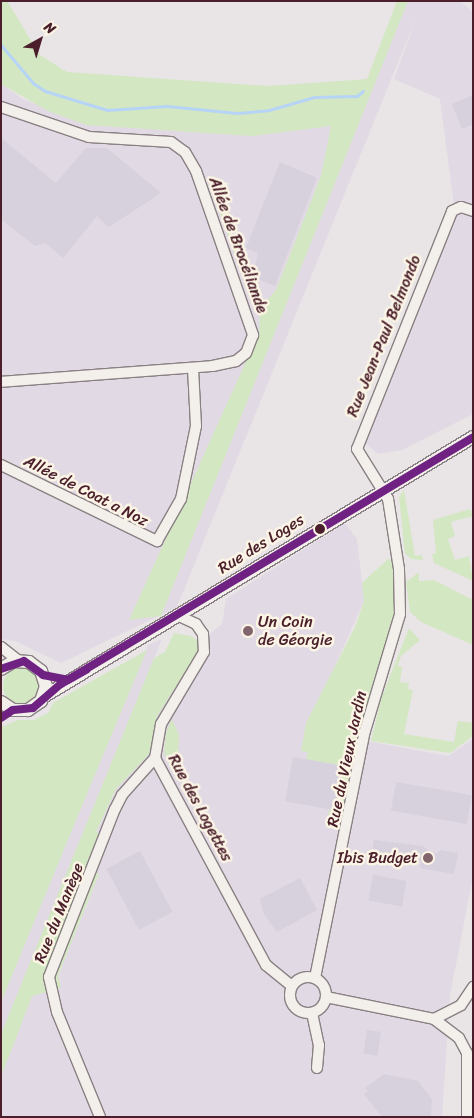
<!DOCTYPE html>
<html>
<head>
<meta charset="utf-8">
<style>
	body { margin:0 }
	#map { position:relative; width:474px; height:1118px; overflow:hidden; background:#e9e5e7; font-family:Sriracha,sans-serif }
	div>[style] { position:absolute }
	[style*='--x'] { left:calc(var(--x)*1px); top:calc(var(--y)*1px); width:calc(var(--w)*1px); rotate:calc(var(--a)*1deg) }
	.built>* { inset:0; background:#e1d9e3 }
	.green>* { inset:0; background:#d3e7c2 }
	.round { border-radius:50% }
	.stream>* { height:3px; margin:-1.5px; padding:0 1.5px; transform-origin:1.5px; border-radius:1.5px; background:#b6d4f5 }
	.building>* { inset:0; background:#d6d1dc; transform-origin:0 0 }
	.roads { filter:drop-shadow(1px 0 #8a8083) drop-shadow(-1px 0 #8a8083) drop-shadow(0 1px #8a8083) drop-shadow(0 -1px #8a8083) }
	.minor>* { height:10px; margin:-5px; padding:0 5px; transform-origin:5px; border-radius:5px; background:#f3f0eb }
	.minor>.ring { margin:-5px; padding:0; box-sizing:content-box; background:none; border:10px solid #f3f0eb; border-radius:50% }
	.tertiary>* { height:12px; margin:-6px; padding:0 6px; transform-origin:6px; border-radius:6px; background:#f3f0eb }
	.bus-1>* { height:8px; margin:-4px; padding:0 4px; transform-origin:4px; border-radius:4px; background:#6f2282 }
	.dots>* { width:14px; height:14px; translate:-50% -50%; box-sizing:border-box; border:2px solid #fcf5e5; border-radius:50% }
	span { translate:-50% -50%; white-space:nowrap; text-align:center; line-height:1.15; -webkit-text-stroke:5px #fcf5e5; paint-order:stroke }
	.street-label { font-size:16px; color:#4a1f2b }
	.poi-label { font-size:16px; color:#4a1f2b }
	.left { translate:0 -50%; text-align:left }
	.right { translate:-100% -50%; text-align:right }
	.frame { position:absolute; inset:0; border:2px solid #4a1f2b; pointer-events:none }
	.north { position:absolute; left:15px; top:15px; width:50px; height:50px; -webkit-text-stroke:4px #fcf5e5; paint-order:stroke; rotate:39deg; font-size:14px; font-weight:700; line-height:20px; text-align:center; color:#4a1f2b }
	.north::after { content:''; display:block; margin:auto; width:18px; height:22px; background:#4a1f2b; clip-path:polygon(50% 0,100% 100%,50% 72%,0 100%) }
</style>
</head>
<body>
<div id="map">
	<div class="built">
		<i style="clip-path:polygon(408px 1px,460px 1px,473px 12px,473px 414px,402px 450px,378px 454px,363px 441px,455px 214px,440px 99px,394px 79px,418px 13px,177px 607px,61px 663px,15px 641px,1px 639px,1px 84px,23px 99px,86px 125px,367px 102px)"></i>
		<i style="clip-path:polygon(345px 523px,357px 539px,364px 601px,310px 722px,356px 739px,448px 756px,473px 739px,473px 877px,450px 995px,442px 1117px,1px 1117px,1px 1077px,32px 996px,58px 976px,99px 875px,88px 868px,100px 834px,96px 833px,116px 789px,149px 754px,157px 716px,199px 642px,222px 624px,226px 599px)"></i>
		<i style="clip-path:polygon(162px 639px,73px 861px,1px 1034px,1px 1002px,148px 645px)"></i>
	</div>
	<div class="green">
		<i style="clip-path:polygon(1px 1px,7px 1px,40px 55px,67px 72px,268px 86px,367px 79px,397px 1px,408px 1px,161px 616px,129px 620px,259px 333px,260px 308px,276px 290px,321px 176px,331px 126px,251px 136px,86px 125px,48px 111px,1px 84px)"></i>
		<i style="clip-path:polygon(213px 194px,222px 195px,234px 225px,230px 238px,249px 275px,243px 277px)"></i>
		<i style="clip-path:polygon(404px 490px,415px 556px,422px 555px,423px 560px,411px 559px,405px 553px,399px 497px)"></i>
		<i style="clip-path:polygon(470px 509px,473px 516px,451px 522px,455px 536px,448px 539px,455px 560px,469px 556px,473px 581px,434px 563px,432px 554px,436px 553px,433px 520px)"></i>
		<i style="clip-path:polygon(389px 558px,394px 568px,397px 603px,393px 629px,356px 739px,340px 821px,327px 818px,343px 766px,306px 759px,308px 752px,301px 751px,306px 723px,355px 627px,364px 601px,362px 583px)"></i>
		<i style="clip-path:polygon(419px 572px,419px 581px,434px 580px,473px 600px,473px 645px,421px 622px,410px 612px,406px 582px)"></i>
		<i style="clip-path:polygon(409px 628px,420px 640px,401px 656px,398px 666px,402px 667px,400px 682px,409px 683px,408px 689px,413px 690px,404px 734px,454px 742px,458px 721px,473px 723px,473px 736px,450px 753px,371px 741px,381px 699px)"></i>
		<i style="clip-path:polygon(174px 633px,191px 636px,199px 642px,199px 650px,157px 716px,149px 754px,116px 789px,96px 832px,100px 834px,88px 868px,99px 874px,58px 976px,61px 988px,32px 996px,1px 1077px,1px 1034px,154px 658px,165px 652px)"></i>
		<i style="clip-path:polygon(147px 650px,84px 801px,1px 1002px,1px 727px,18px 720px,34px 720px,48px 713px,53px 703px)"></i>
		<i class="round" style="left:3px;top:668px;width:36px;height:36px"></i>
		<i style="clip-path:polygon(172px 719px,179px 735px,177px 780px,164px 753px,166px 733px)"></i>
	</div>
	<div class="stream">
		<i style="--x:1;--y:45;--w:50;--a:49.9"></i>
		<i style="--x:33;--y:83;--w:14;--a:34"></i>
		<i style="--x:45;--y:91;--w:65;--a:17"></i>
		<i style="--x:107;--y:110;--w:60;--a:-3.8"></i>
		<i style="--x:167;--y:106;--w:70;--a:5.7"></i>
		<i style="--x:237;--y:113;--w:32;--a:-5"></i>
		<i style="--x:269;--y:110;--w:47;--a:-16.1"></i>
		<i style="--x:314;--y:97;--w:43;--a:-1.3"></i>
		<i style="--x:357;--y:96;--w:8;--a:-40"></i>
	</div>
	<div class="building">
		<i style="clip-path:polygon(473px 95px,473px 124px,462px 129px,452px 104px)"></i>
		<i style="clip-path:polygon(1px 138px,56px 183px,86px 148px,107px 148px,161px 193px,109px 227px,97px 216px,63px 258px,45px 243px,35px 246px,1px 219px)"></i>
		<i style="clip-path:polygon(280px 162px,317px 178px,275px 286px,253px 277px,258px 253px,246px 248px)"></i>
		<i style="left:293px;top:757px;width:51px;height:45px;rotate:10deg"></i>
		<i style="left:396px;top:782px;width:77px;height:29px;rotate:10deg"></i>
		<i style="clip-path:polygon(374px 840px,423px 846px,433px 855px,441px 850px,458px 853px,454px 874px,420px 868px,421px 862px,393px 857px,392px 862px,371px 859px)"></i>
		<i style="left:140px;top:851px;width:69px;height:38px;rotate:62deg"></i>
		<i style="left:373px;top:875px;width:34px;height:26px;rotate:10deg"></i>
		<i style="clip-path:polygon(300px 878px,317px 910px,277px 932px,264px 914px,260px 899px)"></i>
		<i style="left:367px;top:1030px;width:14px;height:24px;rotate:8deg"></i>
		<i style="clip-path:polygon(384px 1074px,418px 1081px,432px 1099px,431px 1117px,382px 1117px,364px 1094px,368px 1091px,365px 1088px)"></i>
	</div>
	<div class="roads">
		<div class="minor">
			<i style="--x:1;--y:107;--w:93;--a:18.8"></i>
			<i style="--x:89;--y:137;--w:82;--a:3.5"></i>
			<i style="--x:171;--y:142;--w:17;--a:36"></i>
			<i style="--x:185;--y:152;--w:22;--a:60"></i>
			<i style="--x:196;--y:171;--w:174;--a:70.8"></i>
			<i style="--x:253;--y:335;--w:19;--a:111"></i>
			<i style="--x:246;--y:353;--w:13;--a:141"></i>
			<i style="--x:236;--y:361;--w:24;--a:168"></i>
			<i style="--x:213;--y:366;--w:213;--a:175.7"></i>
			<i style="--x:1;--y:465;--w:174;--a:26"></i>
			<i style="--x:157;--y:541;--w:48;--a:-60.3"></i>
			<i style="--x:181;--y:499;--w:75;--a:-78.4"></i>
			<i style="--x:196;--y:426;--w:58;--a:-93"></i>
			<i style="--x:179;--y:616;--w:19;--a:25"></i>
			<i style="--x:196;--y:624;--w:12;--a:55"></i>
			<i style="--x:203;--y:634;--w:18;--a:87"></i>
			<i style="--x:204;--y:652;--w:84;--a:120.8"></i>
			<i style="--x:161;--y:724;--w:35;--a:100"></i>
			<i style="--x:155;--y:758;--w:235;--a:61.8"></i>
			<i style="--x:266;--y:965;--w:33;--a:39"></i>
			<i style="--x:1;--y:647;--w:23;--a:38"></i>
			<i class="ring" style="left:290px;top:977px;width:26px;height:26px"></i>
			<i style="--x:315;--y:978;--w:252;--a:-78.6"></i>
			<i style="--x:365;--y:731;--w:122;--a:-73.3"></i>
			<i style="--x:400;--y:614;--w:45;--a:-91.3"></i>
			<i style="--x:399;--y:569;--w:71;--a:-98.9"></i>
			<i style="--x:388;--y:499;--w:59;--a:-121.8"></i>
			<i style="--x:357;--y:449;--w:256;--a:-68.2"></i>
			<i style="--x:452;--y:211;--w:10;--a:-24"></i>
			<i style="--x:461;--y:207;--w:13;--a:18"></i>
			<i style="--x:326;--y:997;--w:110;--a:11.5"></i>
			<i style="--x:434;--y:1019;--w:31;--a:37"></i>
			<i style="--x:459;--y:1038;--w:17;--a:62"></i>
			<i style="--x:467;--y:1053;--w:64;--a:90"></i>
			<i style="--x:312;--y:1013;--w:33;--a:78"></i>
			<i style="--x:319;--y:1045;--w:23;--a:95"></i>
			<i style="--x:434;--y:1019;--w:30;--a:-27"></i>
			<i style="--x:461;--y:1005;--w:22;--a:-56"></i>
			<i style="--x:100;--y:1117;--w:113;--a:-112.3"></i>
			<i style="--x:57;--y:1012;--w:36;--a:-103"></i>
			<i style="--x:49;--y:977;--w:180;--a:-68.6"></i>
			<i style="--x:115;--y:809;--w:16;--a:-63"></i>
			<i style="--x:122;--y:795;--w:50;--a:-48.3"></i>
		</div>
		<div class="tertiary">
			<i style="--x:1;--y:669;--w:15;--a:-32"></i>
			<i style="--x:14;--y:661;--w:15;--a:4"></i>
			<i style="--x:29;--y:662;--w:15;--a:37"></i>
			<i style="--x:41;--y:671;--w:16;--a:72"></i>
			<i style="--x:46;--y:686;--w:16;--a:108"></i>
			<i style="--x:41;--y:701;--w:16;--a:145"></i>
			<i style="--x:28;--y:710;--w:15;--a:180"></i>
			<i style="--x:13;--y:710;--w:14;--a:-146"></i>
			<i style="--x:43;--y:697;--w:502;--a:-31.16"></i>
		</div>
	</div>
	<div class="bus-1">
		<i style="--x:1;--y:669;--w:24;--a:-19"></i>
		<i style="--x:24;--y:661;--w:24;--a:36"></i>
		<i style="--x:43;--y:675;--w:25;--a:11"></i>
		<i style="--x:68;--y:680;--w:21;--a:-29"></i>
		<i style="--x:1;--y:718;--w:14;--a:-34"></i>
		<i style="--x:13;--y:710;--w:20;--a:-6"></i>
		<i style="--x:33;--y:708;--w:37;--a:-41"></i>
		<i style="--x:61;--y:684;--w:480;--a:-30.9"></i>
	</div>
	<div class="dots">
		<i style="left:320px;top:529px;background:#4a1f2b"></i>
		<i style="left:248px;top:631px;background:#82646d"></i>
		<i style="left:428px;top:858px;background:#82646d"></i>
	</div>
	<div class="street-label">
		<span style="left:238px;top:245px;rotate:70deg">Allée de Brocéliande</span>
		<span style="left:384px;top:336px;rotate:-68deg">Rue Jean-Paul Belmondo</span>
		<span style="left:86px;top:491px;rotate:27deg">Allée de Coat a Noz</span>
		<span style="left:261px;top:544px;rotate:-32deg">Rue des Loges</span>
		<span style="left:347px;top:759px;rotate:-78deg">Rue du Vieux Jardin</span>
		<span style="left:200px;top:808px;rotate:62deg">Rue des Logettes</span>
		<span style="left:59px;top:913px;rotate:-68deg">Rue du Manège</span>
	</div>
	<div class="poi-label">
		<span class="left" style="left:258px;top:631px">Un Coin<br>de Géorgie</span>
		<span class="right" style="left:418px;top:858px">Ibis Budget</span>
	</div>
	<div class="frame"></div>
	<div class="north">N</div>
</div>
</body>
</html>
